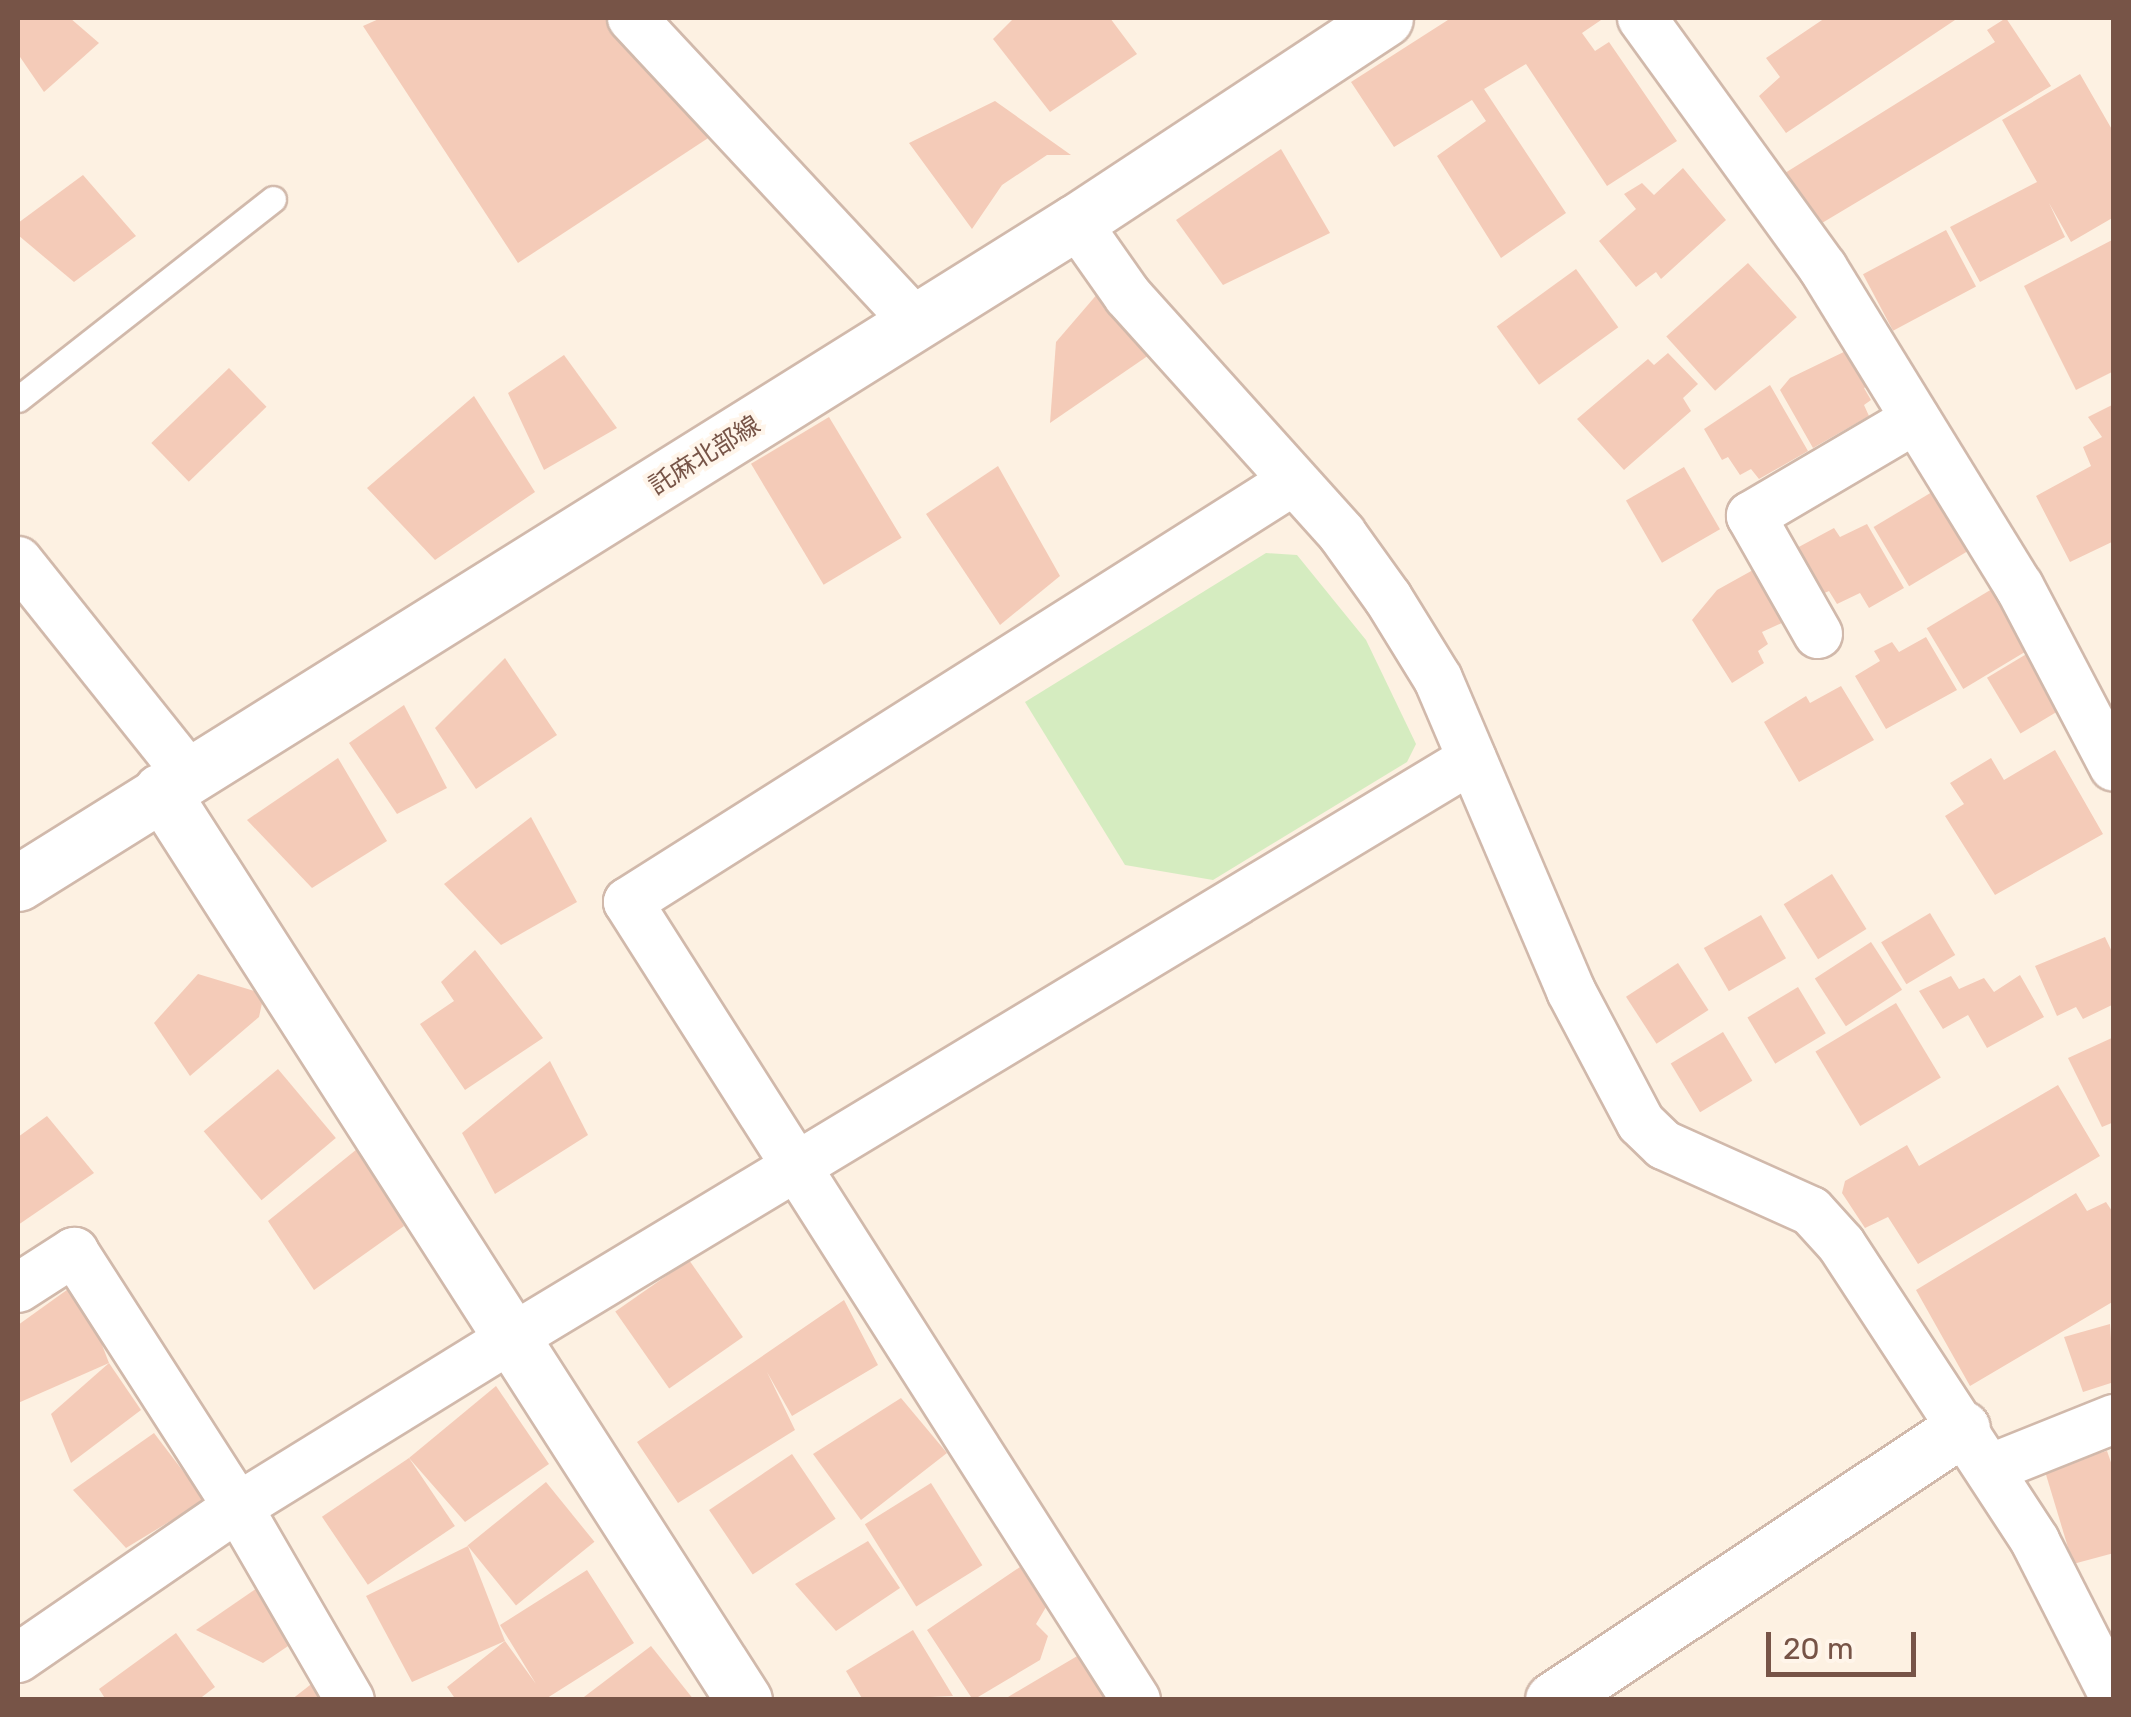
<!DOCTYPE html>
<html>
<head>
<meta charset="utf-8">
<style>
	body { margin:0 }
	#map { position:relative; width:2131px; height:1717px; overflow:hidden; background:#fdf1e2; font-family:Rubik,"Noto Sans JP",sans-serif }
	div>[style] { position:absolute }
	[style*='--x'] { left:calc(var(--x)*1px); top:calc(var(--y)*1px); width:calc(var(--w)*1px); rotate:calc(var(--a)*1deg) }
	.green>* { inset:0; background:#d5ecc0 }
	.building>* { inset:0; background:#f4cbb8; transform-origin:0 0 }
	.roads { filter:drop-shadow(2px 0 #d1b9ab) drop-shadow(-2px 0 #d1b9ab) drop-shadow(0 2px #d1b9ab) drop-shadow(0 -2px #d1b9ab) }
	.service>* { height:25px; margin:-12.5px; padding:0 12.5px; transform-origin:12.5px; border-radius:12.5px; background:#fff }
	.minor>* { height:48px; margin:-24px; padding:0 24px; transform-origin:24px; border-radius:24px; background:#fff }
	.tertiary>* { height:55px; margin:-27.5px; padding:0 27.5px; transform-origin:27.5px; border-radius:27.5px; background:#fff }
	.secondary>* { height:55px; margin:-27.5px; padding:0 27.5px; transform-origin:27.5px; border-radius:27.5px; background:#fff }
	span { translate:-50% -50%; white-space:nowrap; text-align:center; line-height:1.15; -webkit-text-stroke:8px #fff5ea; paint-order:stroke }
	.street-label { font-size:25px; color:#775447 }
	.frame { position:absolute; inset:0; border:20px solid #775447; pointer-events:none }
	.scale { position:absolute; left:1766px; top:1632px; width:150px; height:45px; box-sizing:border-box; border:5px solid #775447; border-top:0; padding-left:12px; font-size:30px; line-height:35px; white-space:nowrap; color:#775447; -webkit-text-stroke:8px #fff5ea; paint-order:stroke }
</style>
</head>
<body>
<div id="map">
	<div class="green">
		<i style="clip-path:polygon(1266px 553px,1297px 555px,1366px 640px,1416px 744px,1407px 762px,1213px 880px,1125px 865px,1025px 702px)"></i>
	</div>
	<div class="building">
		<i style="clip-path:polygon(70px 18px,99px 43px,44px 92px,18px 54px,18px 19px)"></i>
		<i style="clip-path:polygon(381px 18px,640px 18px,728px 125px,518px 263px,363px 26px)"></i>
		<i style="clip-path:polygon(1014px 18px,1110px 18px,1137px 54px,1050px 112px,993px 39px)"></i>
		<i style="clip-path:polygon(1451px 18px,1604px 18px,1582px 33px,1595px 51px,1609px 42px,1677px 141px,1607px 186px,1526px 64px,1484px 89px,1566px 213px,1501px 258px,1437px 156px,1486px 121px,1472px 100px,1394px 147px,1351px 82px)"></i>
		<i style="clip-path:polygon(1825px 18px,1958px 18px,1786px 133px,1759px 96px,1780px 77px,1766px 58px)"></i>
		<i style="clip-path:polygon(2006px 18px,2051px 86px,1817px 226px,1785px 173px,1995px 42px,1987px 30px)"></i>
		<i style="clip-path:polygon(2080px 74px,2114px 133px,2114px 217px,2071px 242px,2049px 203px,2065px 237px,1980px 282px,1950px 227px,2037px 182px,2002px 120px)"></i>
		<i style="clip-path:polygon(995px 101px,1071px 155px,1047px 155px,1002px 185px,972px 229px,909px 143px)"></i>
		<i style="clip-path:polygon(1281px 149px,1330px 233px,1223px 285px,1176px 220px)"></i>
		<i style="clip-path:polygon(1683px 168px,1726px 220px,1661px 279px,1656px 272px,1636px 287px,1599px 241px,1636px 209px,1624px 194px,1642px 183px,1654px 195px)"></i>
		<i style="clip-path:polygon(83px 175px,136px 236px,74px 282px,18px 235px,18px 223px)"></i>
		<i style="left:1946px;top:230px;width:64px;height:94px;rotate:62deg"></i>
		<i style="clip-path:polygon(2114px 239px,2114px 371px,2076px 390px,2024px 286px)"></i>
		<i style="left:1748px;top:263px;width:73px;height:110px;rotate:48deg"></i>
		<i style="left:1576px;top:269px;width:72px;height:98px;rotate:54deg"></i>
		<i style="clip-path:polygon(1099px 292px,1152px 353px,1050px 423px,1056px 342px)"></i>
		<i style="clip-path:polygon(1852px 348px,1872px 384px,1864px 388px,1871px 400px,1864px 405px,1869px 416px,1813px 448px,1780px 390px,1790px 378px)"></i>
		<i style="clip-path:polygon(1668px 353px,1698px 384px,1683px 398px,1691px 411px,1624px 470px,1577px 419px,1648px 359px,1654px 365px)"></i>
		<i style="clip-path:polygon(564px 355px,617px 428px,544px 470px,508px 393px)"></i>
		<i style="left:229px;top:368px;width:54px;height:108px;rotate:46deg"></i>
		<i style="clip-path:polygon(1770px 385px,1808px 451px,1759px 479px,1751px 469px,1740px 475px,1728px 457px,1722px 460px,1704px 429px)"></i>
		<i style="clip-path:polygon(474px 396px,535px 492px,435px 560px,367px 488px)"></i>
		<i style="clip-path:polygon(2114px 404px,2114px 541px,2070px 562px,2036px 496px,2091px 466px,2083px 447px,2102px 437px,2088px 417px)"></i>
		<i style="left:829px;top:417px;width:141px;height:91px;rotate:59deg"></i>
		<i style="clip-path:polygon(998px 466px,1060px 576px,1000px 625px,926px 514px)"></i>
		<i style="left:1684px;top:467px;width:72px;height:67px;rotate:60deg"></i>
		<i style="left:1937px;top:489px;width:69px;height:74px;rotate:59deg"></i>
		<i style="clip-path:polygon(1867px 524px,1904px 588px,1869px 608px,1860px 593px,1837px 604px,1829px 591px,1820px 595px,1795px 549px,1834px 528px,1840px 537px)"></i>
		<i style="clip-path:polygon(1753px 570px,1784px 622px,1762px 632px,1768px 644px,1758px 651px,1764px 663px,1732px 683px,1692px 620px,1717px 590px)"></i>
		<i style="left:1997px;top:586px;width:71px;height:82px;rotate:59deg"></i>
		<i style="clip-path:polygon(1926px 637px,1957px 690px,1886px 729px,1855px 676px,1880px 661px,1874px 651px,1892px 642px,1899px 652px)"></i>
		<i style="left:2035px;top:649px;width:65px;height:56px;rotate:59deg"></i>
		<i style="clip-path:polygon(505px 658px,557px 735px,476px 789px,435px 728px)"></i>
		<i style="clip-path:polygon(1841px 686px,1874px 740px,1799px 782px,1764px 722px,1806px 696px,1810px 703px)"></i>
		<i style="clip-path:polygon(404px 705px,447px 788px,397px 814px,349px 743px)"></i>
		<i style="clip-path:polygon(2055px 750px,2103px 834px,1995px 895px,1945px 816px,1964px 804px,1950px 783px,1991px 758px,2004px 780px)"></i>
		<i style="clip-path:polygon(338px 758px,387px 841px,312px 888px,247px 820px)"></i>
		<i style="clip-path:polygon(531px 817px,577px 902px,501px 945px,444px 884px)"></i>
		<i style="left:1832px;top:874px;width:65px;height:57px;rotate:58deg"></i>
		<i style="left:1930px;top:913px;width:49px;height:57px;rotate:59deg"></i>
		<i style="left:1761px;top:915px;width:50px;height:66px;rotate:60deg"></i>
		<i style="clip-path:polygon(2105px 937px,2114px 956px,2114px 1004px,2083px 1019px,2076px 1007px,2057px 1016px,2035px 966px)"></i>
		<i style="left:1871px;top:942px;width:57px;height:67px;rotate:57deg"></i>
		<i style="clip-path:polygon(475px 950px,543px 1038px,465px 1090px,420px 1024px,454px 1001px,441px 982px)"></i>
		<i style="left:1678px;top:963px;width:56px;height:62px;rotate:57deg"></i>
		<i style="clip-path:polygon(198px 974px,264px 994px,259px 1017px,190px 1076px,154px 1023px)"></i>
		<i style="clip-path:polygon(2020px 975px,2044px 1017px,1987px 1048px,1968px 1015px,1943px 1029px,1919px 991px,1951px 976px,1959px 989px,1984px 978px,1994px 992px)"></i>
		<i style="left:1798px;top:987px;width:54px;height:59px;rotate:59deg"></i>
		<i style="left:1896px;top:1003px;width:87px;height:94px;rotate:59deg"></i>
		<i style="left:1723px;top:1032px;width:57px;height:61px;rotate:59deg"></i>
		<i style="clip-path:polygon(2114px 1037px,2114px 1122px,2102px 1127px,2068px 1058px)"></i>
		<i style="clip-path:polygon(550px 1061px,588px 1135px,495px 1194px,462px 1133px)"></i>
		<i style="left:278px;top:1069px;width:90px;height:97px;rotate:50deg"></i>
		<i style="clip-path:polygon(2058px 1085px,2100px 1156px,1918px 1264px,1888px 1217px,1865px 1228px,1842px 1193px,1845px 1181px,1907px 1145px,1919px 1166px)"></i>
		<i style="clip-path:polygon(47px 1116px,94px 1173px,18px 1225px,18px 1137px)"></i>
		<i style="clip-path:polygon(362px 1145px,404px 1226px,314px 1290px,268px 1221px)"></i>
		<i style="clip-path:polygon(2076px 1193px,2087px 1211px,2106px 1202px,2114px 1214px,2114px 1301px,1970px 1386px,1916px 1290px)"></i>
		<i style="left:689px;top:1260px;width:94px;height:90px;rotate:55deg"></i>
		<i style="clip-path:polygon(78px 1282px,109px 1363px,18px 1403px,18px 1325px)"></i>
		<i style="clip-path:polygon(844px 1300px,878px 1365px,792px 1416px,767px 1372px,795px 1430px,678px 1503px,637px 1442px)"></i>
		<i style="clip-path:polygon(2110px 1324px,2114px 1382px,2083px 1392px,2064px 1337px)"></i>
		<i style="clip-path:polygon(109px 1363px,141px 1410px,71px 1463px,51px 1414px)"></i>
		<i style="clip-path:polygon(496px 1386px,549px 1464px,465px 1522px,409px 1458px)"></i>
		<i style="clip-path:polygon(901px 1398px,947px 1453px,861px 1520px,813px 1454px)"></i>
		<i style="clip-path:polygon(154px 1433px,205px 1500px,126px 1548px,73px 1490px)"></i>
		<i style="clip-path:polygon(2107px 1451px,2114px 1471px,2114px 1553px,2073px 1564px,2044px 1468px)"></i>
		<i style="left:792px;top:1454px;width:78px;height:100px;rotate:56deg"></i>
		<i style="left:409px;top:1458px;width:82px;height:105px;rotate:56deg"></i>
		<i style="left:546px;top:1482px;width:77px;height:101px;rotate:51deg"></i>
		<i style="left:931px;top:1483px;width:97px;height:78px;rotate:58deg"></i>
		<i style="clip-path:polygon(868px 1541px,900px 1588px,836px 1631px,795px 1584px)"></i>
		<i style="clip-path:polygon(468px 1546px,505px 1641px,412px 1682px,366px 1596px)"></i>
		<i style="clip-path:polygon(1020px 1567px,1046px 1607px,1036px 1624px,1048px 1636px,1040px 1660px,973px 1700px,927px 1630px)"></i>
		<i style="clip-path:polygon(587px 1570px,634px 1643px,544px 1700px,456px 1700px,447px 1687px,505px 1641px,536px 1684px,500px 1625px)"></i>
		<i style="clip-path:polygon(260px 1586px,297px 1640px,263px 1663px,196px 1630px)"></i>
		<i style="clip-path:polygon(913px 1630px,953px 1696px,863px 1700px,846px 1671px)"></i>
		<i style="clip-path:polygon(176px 1633px,215px 1687px,198px 1700px,106px 1700px,99px 1689px)"></i>
		<i style="clip-path:polygon(651px 1646px,694px 1700px,580px 1700px)"></i>
		<i style="clip-path:polygon(1084px 1652px,1112px 1700px,1003px 1700px)"></i>
		<i style="clip-path:polygon(324px 1674px,344px 1700px,291px 1700px)"></i>
	</div>
	<div class="roads">
		<div class="service">
			<i style="--x:18;--y:399;--w:324;--a:-38.1"></i>
		</div>
		<div class="minor">
			<i style="--x:632;--y:18;--w:417;--a:47"></i>
			<i style="--x:1642;--y:18;--w:309;--a:54.1"></i>
			<i style="--x:1823;--y:268;--w:374;--a:58.4"></i>
			<i style="--x:2019;--y:586;--w:204;--a:62.3"></i>
			<i style="--x:1076;--y:222;--w:90;--a:54.9"></i>
			<i style="--x:1128;--y:296;--w:320;--a:48"></i>
			<i style="--x:1342;--y:534;--w:79;--a:54.3"></i>
			<i style="--x:1388;--y:598;--w:95;--a:58.3"></i>
			<i style="--x:1438;--y:679;--w:339;--a:66.9"></i>
			<i style="--x:1571;--y:991;--w:149;--a:62.1"></i>
			<i style="--x:1641;--y:1123;--w:32;--a:44"></i>
			<i style="--x:1664;--y:1145;--w:161;--a:24.2"></i>
			<i style="--x:1811;--y:1211;--w:45;--a:47.7"></i>
			<i style="--x:1841;--y:1244;--w:355;--a:56.8"></i>
			<i style="--x:2035;--y:1541;--w:174;--a:63"></i>
			<i style="--x:18;--y:561;--w:271;--a:51.4"></i>
			<i style="--x:1818;--y:634;--w:136;--a:-119.6"></i>
			<i style="--x:1751;--y:516;--w:191;--a:-30.5"></i>
			<i style="--x:18;--y:1288;--w:67;--a:-32.7"></i>
			<i style="--x:74;--y:1252;--w:303;--a:57.3"></i>
			<i style="--x:238;--y:1507;--w:223;--a:59.9"></i>
			<i style="--x:1989;--y:1469;--w:135;--a:-21.8"></i>
			<i style="--x:18;--y:1658;--w:267;--a:-34.5"></i>
			<i style="--x:238;--y:1507;--w:322;--a:-31.7"></i>
			<i style="--x:512;--y:1338;--w:1121;--a:-31.1"></i>
			<i style="--x:1136;--y:1700;--w:946;--a:-122.48"></i>
			<i style="--x:628;--y:902;--w:783;--a:-32.33"></i>
		</div>
		<div class="tertiary">
			<i style="--x:161;--y:791;--w:1080;--a:57.33"></i>
			<i style="--x:1553;--y:1700;--w:491;--a:-33.6"></i>
		</div>
		<div class="secondary">
			<i style="--x:18;--y:883;--w:1248;--a:-32"></i>
			<i style="--x:1076;--y:222;--w:370;--a:-33.4"></i>
		</div>
	</div>
	<div class="street-label">
		<span style="left:705px;top:456px;rotate:-32deg">託麻北部線</span>
	</div>
	<div class="frame"></div>
	<div class="scale">20 m</div>
</div>
</body>
</html>
